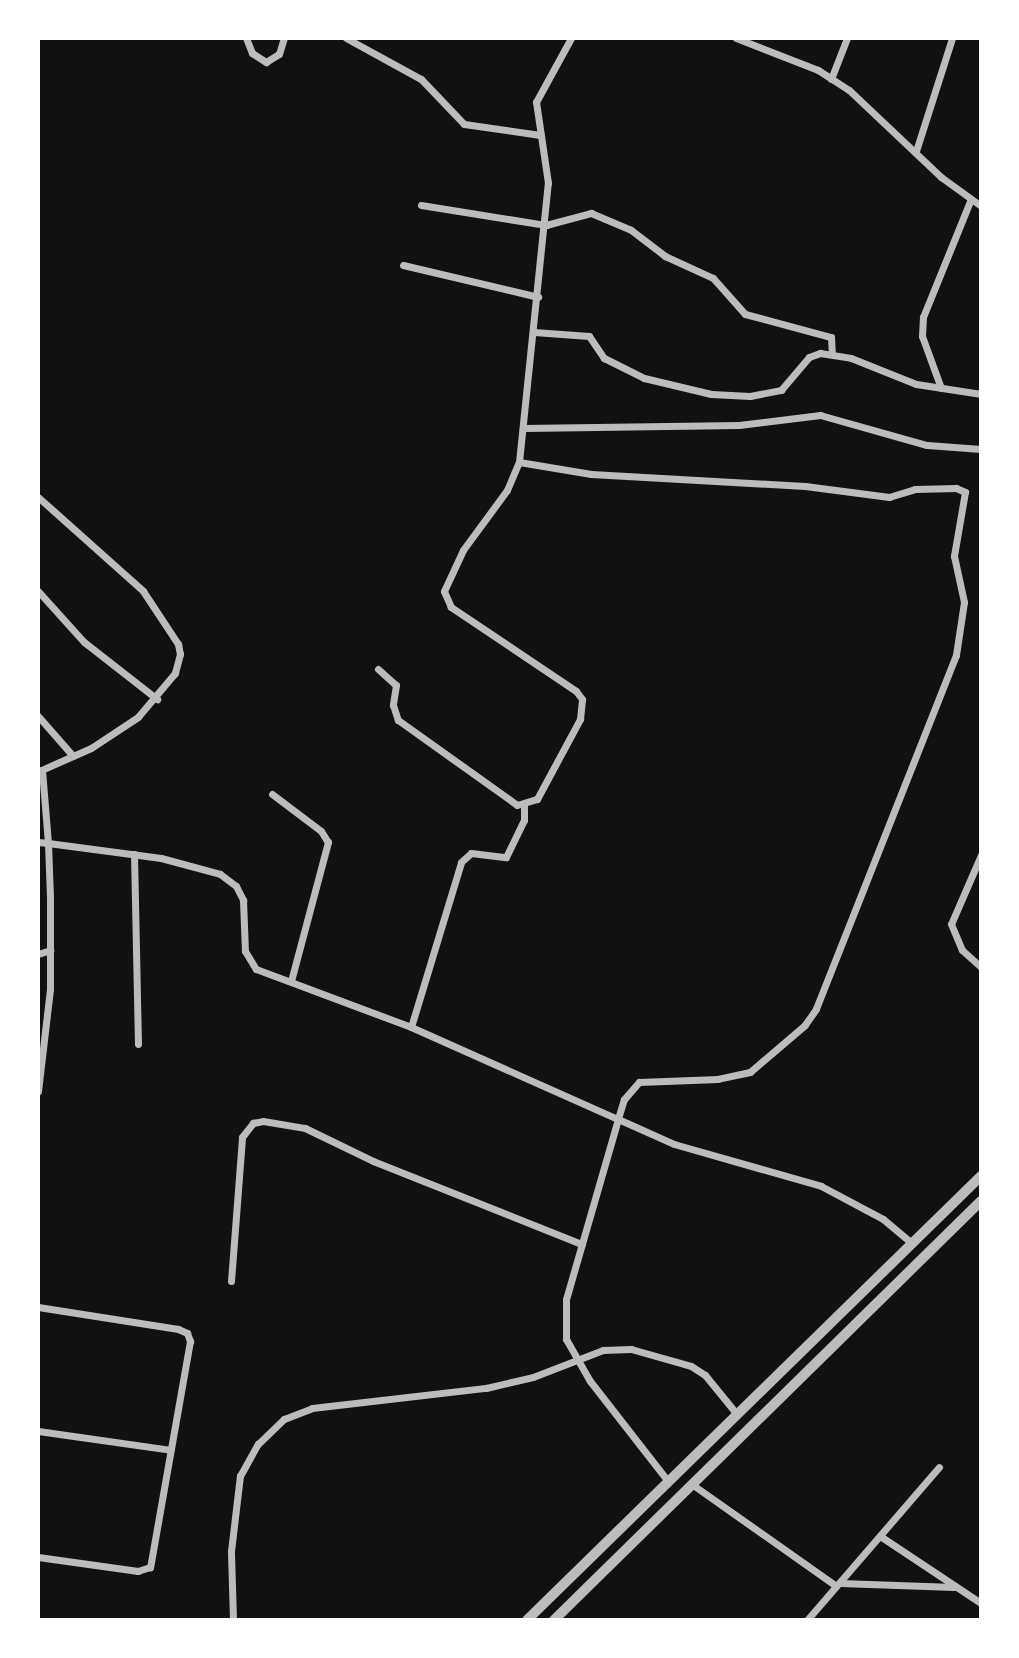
<!DOCTYPE html>
<html>
<head>
<meta charset="utf-8">
<style>
	body { margin:0 }
	#map { position:relative; width:1019px; height:1658px; overflow:hidden; background:#111; font-family:Roboto,sans-serif }
	div>[style] { position:absolute }
	[style*='--x'] { left:calc(var(--x)*1px); top:calc(var(--y)*1px); width:calc(var(--w)*1px); rotate:calc(var(--a)*1deg) }
	.minor>* { height:7px; margin:-3.5px; padding:0 3.5px; transform-origin:3.5px; border-radius:3.5px; background:#bcbcbc }
	.tertiary>* { height:10px; margin:-5px; padding:0 5px; transform-origin:5px; border-radius:5px; background:#bcbcbc }
	span { translate:-50% -50%; white-space:nowrap; text-align:center; line-height:1.15; -webkit-text-stroke:6px #fff; paint-order:stroke }
	.frame { position:absolute; inset:0; border:40px solid #fff; pointer-events:none }
</style>
</head>
<body>
<div id="map">
	<div class="minor">
		<i style="--x:246;--y:38;--w:16;--a:68"></i>
		<i style="--x:252;--y:53;--w:17;--a:33"></i>
		<i style="--x:266;--y:62;--w:15;--a:-32"></i>
		<i style="--x:279;--y:54;--w:17;--a:-73"></i>
		<i style="--x:346;--y:38;--w:85;--a:28.7"></i>
		<i style="--x:421;--y:79;--w:62;--a:46.3"></i>
		<i style="--x:464;--y:124;--w:77;--a:8.2"></i>
		<i style="--x:736;--y:38;--w:88;--a:21.3"></i>
		<i style="--x:818;--y:70;--w:37;--a:33"></i>
		<i style="--x:849;--y:90;--w:127;--a:43.4"></i>
		<i style="--x:941;--y:177;--w:49;--a:35.9"></i>
		<i style="--x:831;--y:79;--w:44;--a:-68.7"></i>
		<i style="--x:916;--y:151;--w:119;--a:-72.3"></i>
		<i style="--x:421;--y:205;--w:127;--a:9.1"></i>
		<i style="--x:546;--y:225;--w:47;--a:-14.9"></i>
		<i style="--x:591;--y:213;--w:43;--a:23"></i>
		<i style="--x:631;--y:230;--w:43;--a:37.4"></i>
		<i style="--x:665;--y:256;--w:53;--a:24.6"></i>
		<i style="--x:713;--y:278;--w:48;--a:48.4"></i>
		<i style="--x:745;--y:314;--w:89;--a:15"></i>
		<i style="--x:831;--y:337;--w:17;--a:87"></i>
		<i style="--x:403;--y:265;--w:139;--a:13.3"></i>
		<i style="--x:534;--y:332;--w:55;--a:4.2"></i>
		<i style="--x:589;--y:336;--w:27;--a:56"></i>
		<i style="--x:604;--y:358;--w:45;--a:26.6"></i>
		<i style="--x:644;--y:378;--w:69;--a:13.4"></i>
		<i style="--x:711;--y:394;--w:39;--a:3"></i>
		<i style="--x:750;--y:396;--w:32;--a:-11"></i>
		<i style="--x:781;--y:390;--w:43;--a:-49.7"></i>
		<i style="--x:809;--y:357;--w:12;--a:-20"></i>
		<i style="--x:820;--y:353;--w:31;--a:9"></i>
		<i style="--x:851;--y:358;--w:70;--a:21.8"></i>
		<i style="--x:916;--y:384;--w:66;--a:8.7"></i>
		<i style="--x:941;--y:388;--w:55;--a:-110.1"></i>
		<i style="--x:922;--y:336;--w:19;--a:-87"></i>
		<i style="--x:923;--y:317;--w:125;--a:-67.9"></i>
		<i style="--x:524;--y:428;--w:215;--a:-0.8"></i>
		<i style="--x:739;--y:425;--w:82;--a:-7"></i>
		<i style="--x:820;--y:415;--w:111;--a:15.7"></i>
		<i style="--x:927;--y:445;--w:54;--a:4.2"></i>
		<i style="--x:519;--y:462;--w:73;--a:9.5"></i>
		<i style="--x:591;--y:474;--w:214;--a:3.2"></i>
		<i style="--x:805;--y:486;--w:85;--a:7.5"></i>
		<i style="--x:889;--y:497;--w:27;--a:-17"></i>
		<i style="--x:915;--y:489;--w:41;--a:-1.4"></i>
		<i style="--x:956;--y:488;--w:10;--a:24"></i>
		<i style="--x:965;--y:492;--w:65;--a:99.8"></i>
		<i style="--x:954;--y:556;--w:47;--a:77.7"></i>
		<i style="--x:964;--y:602;--w:54;--a:98.6"></i>
		<i style="--x:956;--y:655;--w:381;--a:111.6"></i>
		<i style="--x:816;--y:1009;--w:19;--a:125"></i>
		<i style="--x:805;--y:1025;--w:72;--a:139.5"></i>
		<i style="--x:750;--y:1072;--w:33;--a:168"></i>
		<i style="--x:718;--y:1079;--w:79;--a:177.8"></i>
		<i style="--x:639;--y:1082;--w:23;--a:131"></i>
		<i style="--x:624;--y:1099;--w:21;--a:107"></i>
		<i style="--x:618;--y:1119;--w:61;--a:24.1"></i>
		<i style="--x:674;--y:1144;--w:153;--a:15.9"></i>
		<i style="--x:821;--y:1186;--w:70;--a:28"></i>
		<i style="--x:883;--y:1219;--w:35;--a:40"></i>
		<i style="--x:38;--y:497;--w:141;--a:41.8"></i>
		<i style="--x:143;--y:591;--w:64;--a:56.6"></i>
		<i style="--x:178;--y:644;--w:10;--a:79"></i>
		<i style="--x:180;--y:654;--w:20;--a:105"></i>
		<i style="--x:175;--y:673;--w:57;--a:130.1"></i>
		<i style="--x:138;--y:717;--w:56;--a:146.6"></i>
		<i style="--x:91;--y:748;--w:57;--a:156.1"></i>
		<i style="--x:38;--y:591;--w:69;--a:48"></i>
		<i style="--x:84;--y:642;--w:93;--a:38"></i>
		<i style="--x:378;--y:669;--w:24;--a:42"></i>
		<i style="--x:396;--y:685;--w:20;--a:99"></i>
		<i style="--x:393;--y:705;--w:16;--a:72"></i>
		<i style="--x:398;--y:720;--w:146;--a:35.5"></i>
		<i style="--x:517;--y:805;--w:21;--a:-17"></i>
		<i style="--x:537;--y:799;--w:91;--a:-61.7"></i>
		<i style="--x:580;--y:719;--w:20;--a:-84"></i>
		<i style="--x:582;--y:699;--w:10;--a:-127"></i>
		<i style="--x:576;--y:691;--w:151;--a:-146.1"></i>
		<i style="--x:451;--y:607;--w:17;--a:-114"></i>
		<i style="--x:444;--y:591;--w:45;--a:-65.1"></i>
		<i style="--x:463;--y:550;--w:74;--a:-53.7"></i>
		<i style="--x:507;--y:490;--w:30;--a:-67"></i>
		<i style="--x:519;--y:462;--w:281;--a:-84.1"></i>
		<i style="--x:548;--y:183;--w:82;--a:-98.4"></i>
		<i style="--x:536;--y:102;--w:73;--a:-61.3"></i>
		<i style="--x:38;--y:716;--w:53;--a:48.8"></i>
		<i style="--x:42;--y:770;--w:73;--a:85.3"></i>
		<i style="--x:48;--y:843;--w:114;--a:7.6"></i>
		<i style="--x:161;--y:858;--w:61;--a:15.2"></i>
		<i style="--x:220;--y:874;--w:20;--a:37"></i>
		<i style="--x:236;--y:886;--w:16;--a:63"></i>
		<i style="--x:243;--y:900;--w:51;--a:87.8"></i>
		<i style="--x:245;--y:951;--w:21;--a:59"></i>
		<i style="--x:256;--y:969;--w:165;--a:20.5"></i>
		<i style="--x:411;--y:1027;--w:227;--a:24"></i>
		<i style="--x:618;--y:1119;--w:187;--a:106.1"></i>
		<i style="--x:566;--y:1299;--w:40;--a:90"></i>
		<i style="--x:566;--y:1339;--w:48;--a:60.3"></i>
		<i style="--x:590;--y:1381;--w:125;--a:52.1"></i>
		<i style="--x:272;--y:794;--w:61;--a:37.1"></i>
		<i style="--x:321;--y:831;--w:13;--a:58"></i>
		<i style="--x:328;--y:842;--w:144;--a:104.9"></i>
		<i style="--x:38;--y:842;--w:10;--a:6"></i>
		<i style="--x:48;--y:843;--w:55;--a:87.9"></i>
		<i style="--x:50;--y:898;--w:91;--a:90"></i>
		<i style="--x:50;--y:989;--w:103;--a:96.7"></i>
		<i style="--x:134;--y:854;--w:190;--a:88.8"></i>
		<i style="--x:981;--y:855;--w:75;--a:113.5"></i>
		<i style="--x:951;--y:924;--w:28;--a:67"></i>
		<i style="--x:962;--y:950;--w:25;--a:42"></i>
		<i style="--x:38;--y:954;--w:13;--a:-18"></i>
		<i style="--x:411;--y:1027;--w:172;--a:-73.1"></i>
		<i style="--x:461;--y:862;--w:13;--a:-42"></i>
		<i style="--x:471;--y:853;--w:35;--a:7"></i>
		<i style="--x:506;--y:857;--w:41;--a:-64.1"></i>
		<i style="--x:524;--y:820;--w:14;--a:-90"></i>
		<i style="--x:231;--y:1281;--w:144;--a:-85.6"></i>
		<i style="--x:242;--y:1137;--w:18;--a:-52"></i>
		<i style="--x:253;--y:1123;--w:10;--a:-11"></i>
		<i style="--x:263;--y:1121;--w:43;--a:9.5"></i>
		<i style="--x:305;--y:1128;--w:76;--a:25.9"></i>
		<i style="--x:373;--y:1161;--w:225;--a:21.7"></i>
		<i style="--x:38;--y:1307;--w:142;--a:8.9"></i>
		<i style="--x:178;--y:1329;--w:10;--a:24"></i>
		<i style="--x:187;--y:1333;--w:9;--a:69"></i>
		<i style="--x:190;--y:1341;--w:230;--a:100"></i>
		<i style="--x:150;--y:1567;--w:13;--a:162"></i>
		<i style="--x:138;--y:1571;--w:101;--a:-172"></i>
		<i style="--x:38;--y:1431;--w:134;--a:8.1"></i>
		<i style="--x:693;--y:1485;--w:175;--a:35.2"></i>
		<i style="--x:880;--y:1536;--w:121;--a:33.6"></i>
		<i style="--x:840;--y:1583;--w:114;--a:2"></i>
		<i style="--x:233;--y:1620;--w:69;--a:-91.7"></i>
		<i style="--x:231;--y:1551;--w:76;--a:-83.2"></i>
		<i style="--x:240;--y:1476;--w:37;--a:-61"></i>
		<i style="--x:258;--y:1444;--w:36;--a:-44"></i>
		<i style="--x:284;--y:1419;--w:30;--a:-21"></i>
		<i style="--x:312;--y:1408;--w:175;--a:-6.6"></i>
		<i style="--x:486;--y:1388;--w:48;--a:-13.2"></i>
		<i style="--x:533;--y:1377;--w:75;--a:-21.1"></i>
		<i style="--x:603;--y:1350;--w:28;--a:-2"></i>
		<i style="--x:631;--y:1349;--w:62;--a:15.8"></i>
		<i style="--x:691;--y:1366;--w:17;--a:33"></i>
		<i style="--x:705;--y:1375;--w:49;--a:50.8"></i>
		<i style="--x:807;--y:1620;--w:202;--a:-49.2"></i>
	</div>
	<div class="tertiary">
		<i style="--x:527;--y:1620;--w:635;--a:-44.36"></i>
		<i style="--x:554;--y:1620;--w:598;--a:-44.46"></i>
	</div>
	<div class="frame"></div>
</div>
</body>
</html>
